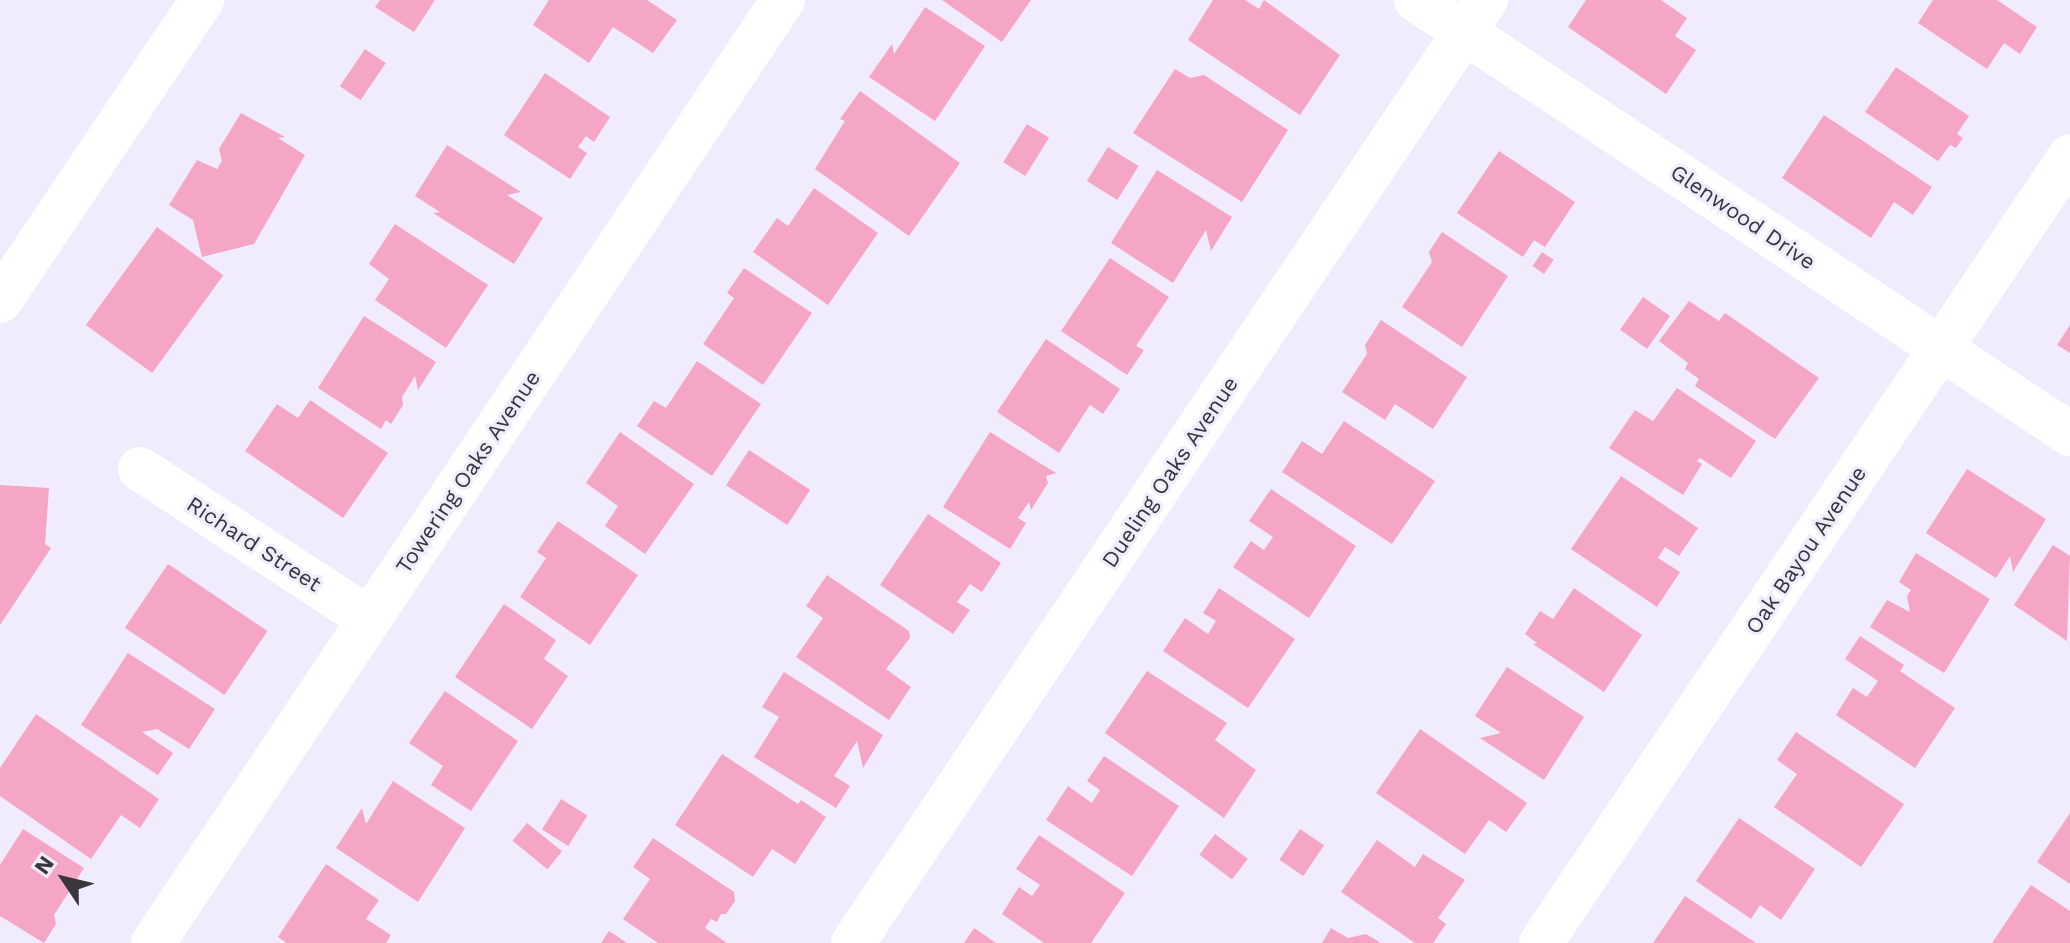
<!DOCTYPE html>
<html>
<head>
<meta charset="utf-8">
<style>
	body { margin:0 }
	#map { position:relative; width:2070px; height:943px; overflow:hidden; background:#f1ecfd; font-family:"Work Sans",sans-serif }
	div>[style] { position:absolute }
	[style*='--x'] { left:calc(var(--x)*1px); top:calc(var(--y)*1px); width:calc(var(--w)*1px); rotate:calc(var(--a)*1deg) }
	.building>* { inset:0; background:#f5a5c5; transform-origin:0 0 }
	.minor>* { height:44px; margin:-22px; padding:0 22px; transform-origin:22px; border-radius:22px; background:#fff }
	span { translate:-50% -50%; white-space:nowrap; text-align:center; line-height:1.15; -webkit-text-stroke:6px #f1ecfd; paint-order:stroke }
	.street-label { font-size:22px; color:#39363d }
	.north { position:absolute; left:24px; top:839px; width:80px; height:80px; -webkit-text-stroke:6px #f1ecfd; paint-order:stroke; rotate:305deg; font-size:22px; font-weight:700; line-height:32px; text-align:center; color:#39363d }
	.north::after { content:''; display:block; margin:auto; width:28px; height:36px; background:#39363d; clip-path:polygon(50% 0,100% 100%,50% 72%,0 100%) }
</style>
</head>
<body>
<div id="map">
	<div class="building">
		<i style="clip-path:polygon(380px 0,435px 0,414px 32px,375px 7px)"></i>
		<i style="clip-path:polygon(549px 0,647px 0,677px 20px,653px 53px,613px 27px,589px 63px,533px 25px)"></i>
		<i style="clip-path:polygon(942px 0,1031px 0,1002px 42px)"></i>
		<i style="clip-path:polygon(1213px 0,1245px 0,1259px 9px,1264px 0,1340px 55px,1300px 115px,1188px 40px)"></i>
		<i style="clip-path:polygon(1586px 0,1661px 0,1687px 18px,1675px 36px,1696px 50px,1666px 94px,1568px 27px)"></i>
		<i style="clip-path:polygon(1933px 0,1997px 0,2037px 27px,2020px 54px,2004px 43px,1987px 69px,1918px 23px)"></i>
		<i style="clip-path:polygon(925px 7px,985px 46px,935px 121px,869px 77px,892px 44px,894px 54px)"></i>
		<i style="left:365px;top:49px;width:25px;height:45px;rotate:34deg"></i>
		<i style="clip-path:polygon(1896px 67px,1969px 116px,1957px 134px,1963px 138px,1956px 148px,1950px 145px,1938px 161px,1865px 112px)"></i>
		<i style="clip-path:polygon(1175px 69px,1190px 78px,1204px 75px,1288px 130px,1242px 202px,1133px 133px)"></i>
		<i style="clip-path:polygon(545px 73px,610px 117px,594px 142px,586px 136px,578px 147px,587px 153px,570px 179px,504px 135px)"></i>
		<i style="clip-path:polygon(860px 91px,960px 163px,909px 236px,815px 169px,845px 121px,840px 119px)"></i>
		<i style="clip-path:polygon(241px 113px,285px 137px,278px 138px,305px 155px,254px 244px,202px 257px,193px 220px,169px 205px,197px 160px,217px 169px,222px 161px,219px 149px)"></i>
		<i style="clip-path:polygon(1824px 115px,1932px 187px,1913px 215px,1894px 202px,1871px 238px,1782px 178px)"></i>
		<i style="left:1027px;top:124px;width:26px;height:45px;rotate:32deg"></i>
		<i style="clip-path:polygon(447px 145px,521px 192px,507px 195px,543px 218px,514px 264px,433px 213px,440px 212px,415px 196px)"></i>
		<i style="left:1108px;top:147px;width:36px;height:40px;rotate:32deg"></i>
		<i style="clip-path:polygon(1499px 151px,1575px 202px,1545px 247px,1534px 240px,1523px 257px,1457px 213px)"></i>
		<i style="clip-path:polygon(1157px 170px,1232px 217px,1211px 251px,1206px 230px,1173px 283px,1111px 243px)"></i>
		<i style="clip-path:polygon(814px 188px,878px 233px,828px 305px,753px 252px,777px 218px,788px 226px)"></i>
		<i style="clip-path:polygon(395px 224px,488px 285px,446px 348px,375px 300px,389px 279px,369px 264px)"></i>
		<i style="left:157px;top:227px;width:82px;height:121px;rotate:36deg"></i>
		<i style="clip-path:polygon(1442px 232px,1508px 276px,1462px 347px,1402px 307px,1432px 262px,1429px 252px)"></i>
		<i style="left:1542px;top:252px;width:14px;height:17px;rotate:34deg"></i>
		<i style="clip-path:polygon(1110px 258px,1169px 297px,1136px 346px,1144px 350px,1127px 375px,1061px 331px)"></i>
		<i style="clip-path:polygon(744px 268px,812px 313px,763px 385px,703px 344px,734px 298px,727px 293px)"></i>
		<i style="left:1643px;top:297px;width:33px;height:40px;rotate:35deg"></i>
		<i style="clip-path:polygon(1689px 301px,1719px 321px,1725px 313px,1819px 378px,1775px 439px,1695px 386px,1699px 379px,1685px 369px,1688px 363px,1659px 341px)"></i>
		<i style="clip-path:polygon(364px 316px,436px 362px,418px 390px,415px 376px,402px 397px,403px 405px,391px 424px,386px 420px,381px 429px,318px 388px)"></i>
		<i style="clip-path:polygon(1381px 320px,1467px 377px,1433px 429px,1395px 404px,1385px 420px,1342px 392px,1367px 354px,1365px 345px)"></i>
		<i style="clip-path:polygon(2070px 325px,2070px 353px,2057px 345px)"></i>
		<i style="clip-path:polygon(1046px 339px,1120px 389px,1103px 414px,1090px 405px,1059px 453px,997px 412px)"></i>
		<i style="clip-path:polygon(697px 361px,761px 404px,712px 476px,637px 426px,654px 401px,666px 408px)"></i>
		<i style="clip-path:polygon(1677px 388px,1756px 441px,1731px 478px,1700px 458px,1697px 461px,1702px 464px,1683px 495px,1609px 448px,1635px 410px,1653px 421px)"></i>
		<i style="clip-path:polygon(310px 400px,388px 453px,343px 518px,245px 451px,277px 404px,298px 418px)"></i>
		<i style="clip-path:polygon(1344px 421px,1435px 481px,1392px 544px,1282px 472px,1302px 441px,1322px 454px)"></i>
		<i style="clip-path:polygon(620px 432px,694px 484px,645px 554px,605px 526px,618px 506px,586px 483px)"></i>
		<i style="clip-path:polygon(990px 432px,1056px 473px,1046px 476px,1048px 483px,1031px 510px,1029px 502px,1018px 518px,1026px 523px,1010px 549px,943px 507px)"></i>
		<i style="left:749px;top:450px;width:73px;height:42px;rotate:33deg"></i>
		<i style="clip-path:polygon(1967px 469px,2046px 519px,2013px 572px,2010px 556px,1996px 578px,1926px 533px)"></i>
		<i style="clip-path:polygon(1621px 476px,1698px 528px,1679px 556px,1665px 547px,1658px 558px,1680px 572px,1657px 607px,1571px 549px)"></i>
		<i style="clip-path:polygon(0 485px,49px 488px,45px 544px,51px 548px,0 625px)"></i>
		<i style="clip-path:polygon(1271px 489px,1356px 546px,1309px 618px,1233px 567px,1251px 541px,1264px 550px,1273px 537px,1249px 521px)"></i>
		<i style="clip-path:polygon(928px 514px,1001px 563px,982px 592px,970px 584px,957px 602px,970px 610px,953px 634px,880px 585px)"></i>
		<i style="clip-path:polygon(558px 521px,638px 575px,590px 645px,520px 597px,546px 558px,537px 552px)"></i>
		<i style="clip-path:polygon(2053px 545px,2070px 556px,2067px 641px,2014px 605px)"></i>
		<i style="clip-path:polygon(1916px 553px,1990px 599px,1944px 673px,1870px 627px,1887px 600px,1910px 612px,1907px 596px,1911px 590px,1899px 582px)"></i>
		<i style="left:168px;top:564px;width:120px;height:77px;rotate:34deg"></i>
		<i style="clip-path:polygon(827px 575px,909px 631px,910px 638px,886px 669px,911px 687px,889px 720px,796px 657px,823px 618px,806px 606px)"></i>
		<i style="clip-path:polygon(1219px 588px,1295px 639px,1248px 708px,1163px 651px,1185px 618px,1208px 634px,1216px 621px,1203px 613px)"></i>
		<i style="clip-path:polygon(1574px 588px,1642px 635px,1604px 692px,1533px 644px,1537px 643px,1525px 634px,1540px 611px,1553px 619px)"></i>
		<i style="clip-path:polygon(504px 604px,556px 640px,544px 659px,568px 676px,532px 729px,455px 677px)"></i>
		<i style="clip-path:polygon(1860px 636px,1904px 665px,1900px 671px,1955px 708px,1915px 768px,1836px 715px,1853px 688px,1867px 697px,1878px 681px,1845px 659px)"></i>
		<i style="clip-path:polygon(128px 653px,215px 709px,189px 749px,157px 729px,142px 732px,173px 753px,158px 775px,81px 725px)"></i>
		<i style="clip-path:polygon(1507px 667px,1584px 717px,1544px 780px,1480px 738px,1501px 733px,1475px 716px)"></i>
		<i style="clip-path:polygon(1147px 671px,1227px 723px,1215px 740px,1256px 770px,1224px 818px,1105px 733px)"></i>
		<i style="clip-path:polygon(784px 672px,883px 735px,863px 768px,857px 741px,834px 776px,850px 786px,836px 808px,754px 757px,779px 717px,762px 707px)"></i>
		<i style="clip-path:polygon(445px 691px,518px 741px,471px 811px,431px 785px,443px 766px,409px 743px)"></i>
		<i style="clip-path:polygon(36px 714px,159px 799px,140px 828px,121px 815px,91px 859px,0 796px,0 768px)"></i>
		<i style="clip-path:polygon(1420px 729px,1527px 803px,1506px 832px,1489px 820px,1465px 854px,1376px 793px)"></i>
		<i style="clip-path:polygon(1796px 732px,1904px 804px,1861px 867px,1774px 807px,1797px 774px,1777px 760px)"></i>
		<i style="clip-path:polygon(722px 754px,798px 804px,801px 800px,826px 817px,795px 864px,772px 849px,753px 877px,675px 825px)"></i>
		<i style="clip-path:polygon(1104px 756px,1179px 806px,1132px 876px,1046px 820px,1068px 786px,1092px 803px,1100px 790px,1087px 781px)"></i>
		<i style="clip-path:polygon(393px 781px,465px 828px,418px 902px,336px 848px,362px 808px,366px 824px)"></i>
		<i style="left:561px;top:799px;width:31px;height:36px;rotate:32deg"></i>
		<i style="clip-path:polygon(2070px 813px,2070px 884px,2037px 862px)"></i>
		<i style="clip-path:polygon(1739px 818px,1815px 869px,1781px 920px,1760px 905px,1751px 919px,1696px 881px)"></i>
		<i style="left:527px;top:823px;width:45px;height:23px;rotate:39deg"></i>
		<i style="clip-path:polygon(23px 829px,84px 868px,54px 915px,56px 924px,44px 943px,0 916px,0 865px)"></i>
		<i style="left:1300px;top:829px;width:29px;height:37px;rotate:34deg"></i>
		<i style="left:1215px;top:834px;width:41px;height:26px;rotate:37deg"></i>
		<i style="clip-path:polygon(1039px 835px,1125px 893px,1091px 943px,1044px 943px,1002px 914px,1019px 887px,1032px 896px,1040px 885px,1016px 869px)"></i>
		<i style="clip-path:polygon(653px 838px,734px 892px,735px 901px,726px 914px,721px 914px,717px 922px,711px 919px,705px 928px,727px 943px,658px 943px,623px 919px,650px 879px,633px 867px)"></i>
		<i style="clip-path:polygon(1377px 840px,1415px 867px,1423px 854px,1465px 880px,1438px 918px,1446px 924px,1433px 943px,1415px 943px,1341px 892px)"></i>
		<i style="clip-path:polygon(326px 864px,379px 900px,366px 919px,391px 935px,386px 943px,287px 943px,278px 937px)"></i>
		<i style="clip-path:polygon(2031px 885px,2070px 911px,2070px 943px,1992px 943px)"></i>
		<i style="clip-path:polygon(1685px 896px,1756px 943px,1653px 943px)"></i>
		<i style="clip-path:polygon(974px 928px,996px 943px,964px 943px)"></i>
		<i style="clip-path:polygon(1331px 928px,1348px 938px,1366px 934px,1381px 943px,1322px 943px)"></i>
		<i style="clip-path:polygon(609px 931px,627px 943px,601px 943px)"></i>
	</div>
	<div class="minor">
		<i style="--x:1416;--y:0;--w:785;--a:33.57"></i>
		<i style="--x:0;--y:301;--w:362;--a:-56.1"></i>
		<i style="--x:140;--y:469;--w:274;--a:33.2"></i>
		<i style="--x:153;--y:943;--w:1134;--a:-56.25"></i>
		<i style="--x:853;--y:943;--w:1136;--a:-56.13"></i>
		<i style="--x:1541;--y:943;--w:948;--a:-56.09"></i>
	</div>
	<div class="street-label">
		<span style="left:1743px;top:217px;rotate:34deg">Glenwood Drive</span>
		<span style="left:468px;top:472px;rotate:-56deg">Towering Oaks Avenue</span>
		<span style="left:1170px;top:472px;rotate:-56deg">Dueling Oaks Avenue</span>
		<span style="left:254px;top:544px;rotate:33deg">Richard Street</span>
		<span style="left:1806px;top:550px;rotate:-56deg">Oak Bayou Avenue</span>
	</div>
	<div class="north">N</div>
</div>
</body>
</html>
